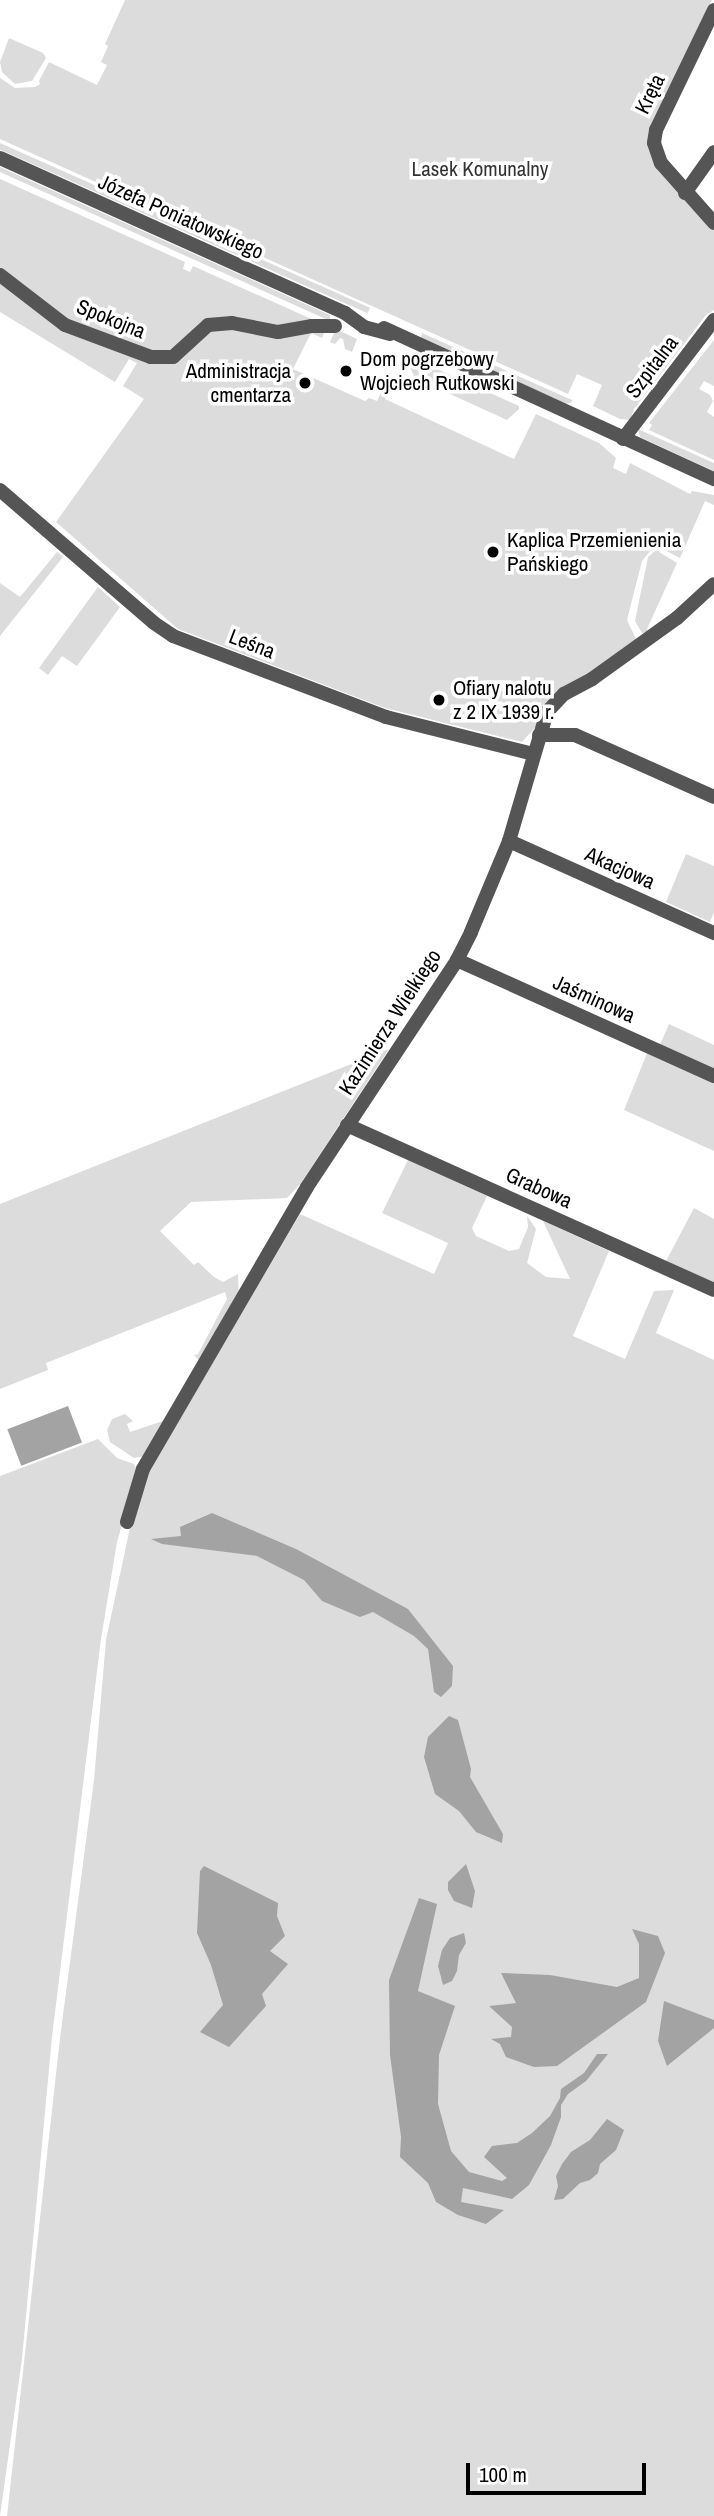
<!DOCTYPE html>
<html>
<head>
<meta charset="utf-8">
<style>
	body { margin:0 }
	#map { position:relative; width:714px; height:2516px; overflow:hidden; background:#fff; font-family:"Archivo Narrow",sans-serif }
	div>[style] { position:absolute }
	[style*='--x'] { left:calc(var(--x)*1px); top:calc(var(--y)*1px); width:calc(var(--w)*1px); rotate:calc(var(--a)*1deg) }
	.green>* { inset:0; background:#dcdcdc; transform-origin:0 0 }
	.water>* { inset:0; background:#a3a3a3; transform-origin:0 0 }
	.minor>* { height:14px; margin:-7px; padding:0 7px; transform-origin:7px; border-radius:7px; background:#555 }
	.tertiary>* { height:14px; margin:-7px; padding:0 7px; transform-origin:7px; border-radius:7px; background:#555 }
	.dots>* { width:19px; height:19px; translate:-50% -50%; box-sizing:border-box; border:4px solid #fff; border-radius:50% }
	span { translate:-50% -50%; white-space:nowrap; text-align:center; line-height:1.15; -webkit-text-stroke:7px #fff; paint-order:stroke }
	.street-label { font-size:21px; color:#000 }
	.park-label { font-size:21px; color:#333 }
	.poi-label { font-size:21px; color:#000 }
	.left { translate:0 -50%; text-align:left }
	.right { translate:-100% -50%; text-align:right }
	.scale { position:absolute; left:466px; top:2463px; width:180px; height:32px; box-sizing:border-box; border:4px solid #000; border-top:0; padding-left:9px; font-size:21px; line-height:24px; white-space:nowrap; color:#000; -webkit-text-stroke:5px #fff; paint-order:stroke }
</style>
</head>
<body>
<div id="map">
	<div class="green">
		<i style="clip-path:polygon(125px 0,712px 0,650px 130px,650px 150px,714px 229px,714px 310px,706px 315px,634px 409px,630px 420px,620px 419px,593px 406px,602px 385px,577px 374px,568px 394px,0 139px,0 78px,15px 88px,35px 87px,40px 84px,39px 81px,49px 62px,97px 85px,107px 65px,101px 62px,108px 46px,105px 44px)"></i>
		<i style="clip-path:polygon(9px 38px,43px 53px,46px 58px,32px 81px,15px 84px,2px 72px,0 62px)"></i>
		<i style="left:0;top:143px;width:405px;height:6px;rotate:24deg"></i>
		<i style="clip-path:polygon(0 167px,330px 315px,330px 321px,0 172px)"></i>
		<i style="clip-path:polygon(0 179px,185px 262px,183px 269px,190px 272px,193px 266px,327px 326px,322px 338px,311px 333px,293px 369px,365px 401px,369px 398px,377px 401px,383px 388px,388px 390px,385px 399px,514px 459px,536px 414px,599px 443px,616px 458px,613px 468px,626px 474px,630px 463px,690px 494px,692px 491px,714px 495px,714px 505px,705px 501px,680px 558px,655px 545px,642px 561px,627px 620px,636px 639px,575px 683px,522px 742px,385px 708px,178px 629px,56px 522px,144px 399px,123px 386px,137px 363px,129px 359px,115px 382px,0 312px)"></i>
		<i style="clip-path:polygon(336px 329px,357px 339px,352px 352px,345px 349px,343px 339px,340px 338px,335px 344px,330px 342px)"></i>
		<i style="clip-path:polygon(422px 333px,572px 400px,572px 402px,566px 404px,421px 338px)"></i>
		<i style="clip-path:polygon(714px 340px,714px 386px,704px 381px,699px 389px,710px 395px,713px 401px,707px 412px,714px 417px,714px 460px,649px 430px,652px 425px,649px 423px)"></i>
		<i style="clip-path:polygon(415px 359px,519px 406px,519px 409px,507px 420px,415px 378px,410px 367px)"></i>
		<i style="clip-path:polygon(638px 429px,714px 463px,714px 471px,640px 437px)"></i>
		<i style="clip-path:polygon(656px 550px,677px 563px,647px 629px,649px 632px,642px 633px,635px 621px,648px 557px)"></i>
		<i style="clip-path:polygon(57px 552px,63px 557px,0 636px,0 583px,20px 597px)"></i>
		<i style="clip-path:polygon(98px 587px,120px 607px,77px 666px,62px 656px,48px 675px,39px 668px)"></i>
		<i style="clip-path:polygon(686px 854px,714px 866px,714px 912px,710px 922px,666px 902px)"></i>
		<i style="clip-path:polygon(669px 1024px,714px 1045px,714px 1151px,624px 1110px,648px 1051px,656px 1054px)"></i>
		<i style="clip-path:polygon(389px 1049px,301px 1183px,287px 1198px,191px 1202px,160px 1231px,194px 1265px,198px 1262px,214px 1277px,223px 1282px,238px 1274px,239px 1300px,145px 1456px,134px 1458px,110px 1442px,107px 1430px,112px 1419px,125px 1414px,133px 1421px,127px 1424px,130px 1432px,166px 1420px,200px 1362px,194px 1355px,198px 1354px,227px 1299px,225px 1292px,46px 1363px,48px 1370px,0 1389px,0 1204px)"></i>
		<i style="clip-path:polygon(408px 1160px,487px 1196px,472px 1228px,476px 1236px,509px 1251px,519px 1249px,528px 1227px,527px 1216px,536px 1229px,527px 1263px,546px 1277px,570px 1279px,543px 1221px,609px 1251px,573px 1336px,625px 1359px,654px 1291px,674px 1290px,656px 1333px,714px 1360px,714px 2516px,7px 2516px,60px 2038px,94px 1780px,106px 1640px,138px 1490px,300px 1214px,434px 1274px,448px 1243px,382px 1213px)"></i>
		<i style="clip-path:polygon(694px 1208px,714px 1219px,714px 1283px,665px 1263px)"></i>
		<i style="clip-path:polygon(98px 1439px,117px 1458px,134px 1464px,138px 1472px,117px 1542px,101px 1639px,52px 2037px,22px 2359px,0 2516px,0 1476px)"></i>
	</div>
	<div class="water">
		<i style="left:68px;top:1406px;width:39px;height:65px;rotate:69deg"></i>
		<i style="clip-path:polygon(212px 1513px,296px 1549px,408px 1609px,453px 1666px,452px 1686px,441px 1697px,434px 1692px,428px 1649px,414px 1636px,373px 1612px,360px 1617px,322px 1601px,304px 1580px,257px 1556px,162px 1544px,151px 1539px,181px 1536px,180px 1527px)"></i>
		<i style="clip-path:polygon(449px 1716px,458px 1720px,471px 1769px,470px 1777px,503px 1834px,502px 1843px,476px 1832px,459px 1811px,435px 1794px,424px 1757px,428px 1737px)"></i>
		<i style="clip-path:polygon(466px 1864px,475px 1891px,472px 1908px,454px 1901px,448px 1890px,448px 1882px)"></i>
		<i style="clip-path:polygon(204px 1866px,278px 1903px,277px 1916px,285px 1936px,270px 1951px,288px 1964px,262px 1994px,266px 2006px,229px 2047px,200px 2032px,223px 2005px,211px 1965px,197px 1933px,200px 1871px)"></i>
		<i style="clip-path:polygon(419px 1898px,437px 1904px,418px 1991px,455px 2006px,439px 2055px,438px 2104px,451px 2151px,469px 2172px,502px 2181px,507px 2178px,484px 2157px,492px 2146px,517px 2143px,532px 2133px,550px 2116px,560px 2098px,561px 2089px,584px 2073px,597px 2054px,608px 2054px,586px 2081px,568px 2094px,561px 2105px,561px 2117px,551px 2145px,529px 2185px,512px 2199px,463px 2188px,461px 2202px,504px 2210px,486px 2224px,458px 2215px,436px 2202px,428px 2183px,400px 2157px,401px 2137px,390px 2055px,389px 1980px)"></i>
		<i style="clip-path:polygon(632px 1929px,658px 1936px,665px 1953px,646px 2002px,557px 2066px,534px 2067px,506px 2057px,500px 2044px,491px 2039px,511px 2037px,512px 2027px,489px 2006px,516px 2003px,501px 1973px,550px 1975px,617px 1987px,639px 1978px,639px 1944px)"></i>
		<i style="clip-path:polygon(464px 1933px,466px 1943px,459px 1955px,457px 1971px,452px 1981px,443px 1985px,438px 1966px,442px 1950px,450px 1938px)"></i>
		<i style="clip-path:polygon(664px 2001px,714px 2020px,714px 2028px,667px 2066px,658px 2041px)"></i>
		<i style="clip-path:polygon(607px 2119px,624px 2130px,616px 2150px,600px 2164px,598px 2173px,590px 2180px,580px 2183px,563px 2199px,554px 2200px,558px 2186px,556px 2176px,562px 2164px,571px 2152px,590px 2140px)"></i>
	</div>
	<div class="minor">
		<i style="--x:714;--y:10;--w:133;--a:115.8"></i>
		<i style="--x:656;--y:130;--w:13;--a:99"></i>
		<i style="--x:654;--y:143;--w:21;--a:71"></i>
		<i style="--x:661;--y:163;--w:80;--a:48.5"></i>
		<i style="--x:685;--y:193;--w:50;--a:-54.7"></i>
		<i style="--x:0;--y:275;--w:82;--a:37.6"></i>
		<i style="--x:65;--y:325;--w:92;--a:20.4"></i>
		<i style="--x:151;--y:357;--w:22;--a:0"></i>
		<i style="--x:173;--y:357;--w:47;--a:-42.4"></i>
		<i style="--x:208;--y:325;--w:24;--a:-5"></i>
		<i style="--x:232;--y:323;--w:47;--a:11.1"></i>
		<i style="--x:278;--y:332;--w:35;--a:-10"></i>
		<i style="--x:312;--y:326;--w:23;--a:0"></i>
		<i style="--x:623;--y:439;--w:150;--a:-52.6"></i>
		<i style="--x:0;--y:490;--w:203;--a:40.8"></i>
		<i style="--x:154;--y:623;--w:23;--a:34"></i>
		<i style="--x:173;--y:636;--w:228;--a:20.8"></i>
		<i style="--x:386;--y:717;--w:152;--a:14.1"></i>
		<i style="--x:539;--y:735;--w:36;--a:0"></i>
		<i style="--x:575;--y:735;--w:152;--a:24"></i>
		<i style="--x:509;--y:841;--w:225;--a:24.2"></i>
		<i style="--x:457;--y:960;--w:282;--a:24.3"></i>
		<i style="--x:347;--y:1125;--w:402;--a:24.2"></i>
		<i style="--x:127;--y:1522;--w:55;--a:-73.2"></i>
		<i style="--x:143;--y:1469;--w:326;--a:-59.8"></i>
		<i style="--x:307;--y:1187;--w:272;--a:-56.5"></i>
		<i style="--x:457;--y:960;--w:31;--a:-63"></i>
		<i style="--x:471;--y:932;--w:99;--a:-67.3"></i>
		<i style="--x:509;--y:841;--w:134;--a:-73.6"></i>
		<i style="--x:547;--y:712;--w:25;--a:-47"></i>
		<i style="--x:564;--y:694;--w:32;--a:-28"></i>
		<i style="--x:592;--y:679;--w:105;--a:-35.7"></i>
		<i style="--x:677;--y:618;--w:50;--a:-42.6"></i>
	</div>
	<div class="tertiary">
		<i style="--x:0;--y:158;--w:378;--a:24.2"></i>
		<i style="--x:345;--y:313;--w:24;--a:36"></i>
		<i style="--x:364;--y:327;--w:27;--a:15"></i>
		<i style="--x:384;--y:328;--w:363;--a:24.6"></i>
	</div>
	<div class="dots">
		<i style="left:346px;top:371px;background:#000"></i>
		<i style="left:305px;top:383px;background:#000"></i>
		<i style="left:493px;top:552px;background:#000"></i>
		<i style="left:439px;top:700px;background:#000"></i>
	</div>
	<div class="street-label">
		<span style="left:650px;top:94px;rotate:-64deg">Kręta</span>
		<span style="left:181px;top:217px;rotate:24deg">Józefa Poniatowskiego</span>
		<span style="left:111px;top:319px;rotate:22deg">Spokojna</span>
		<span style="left:652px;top:367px;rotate:-53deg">Szpitalna</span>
		<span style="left:252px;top:644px;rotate:21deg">Leśna</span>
		<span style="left:620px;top:868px;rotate:24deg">Akacjowa</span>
		<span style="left:594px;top:999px;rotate:24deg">Jaśminowa</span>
		<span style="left:390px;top:1022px;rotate:-57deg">Kazimierza Wielkiego</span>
		<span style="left:539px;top:1188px;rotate:24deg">Grabowa</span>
	</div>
	<div class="park-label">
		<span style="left:480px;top:169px">Lasek Komunalny</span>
	</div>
	<div class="poi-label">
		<span class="left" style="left:360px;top:371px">Dom pogrzebowy<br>Wojciech Rutkowski</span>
		<span class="right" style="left:291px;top:383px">Administracja<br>cmentarza</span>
		<span class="left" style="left:507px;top:552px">Kaplica Przemienienia<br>Pańskiego</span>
		<span class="left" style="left:453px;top:700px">Ofiary nalotu<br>z 2 IX 1939 r.</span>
	</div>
	<div class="scale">100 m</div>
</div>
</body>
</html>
